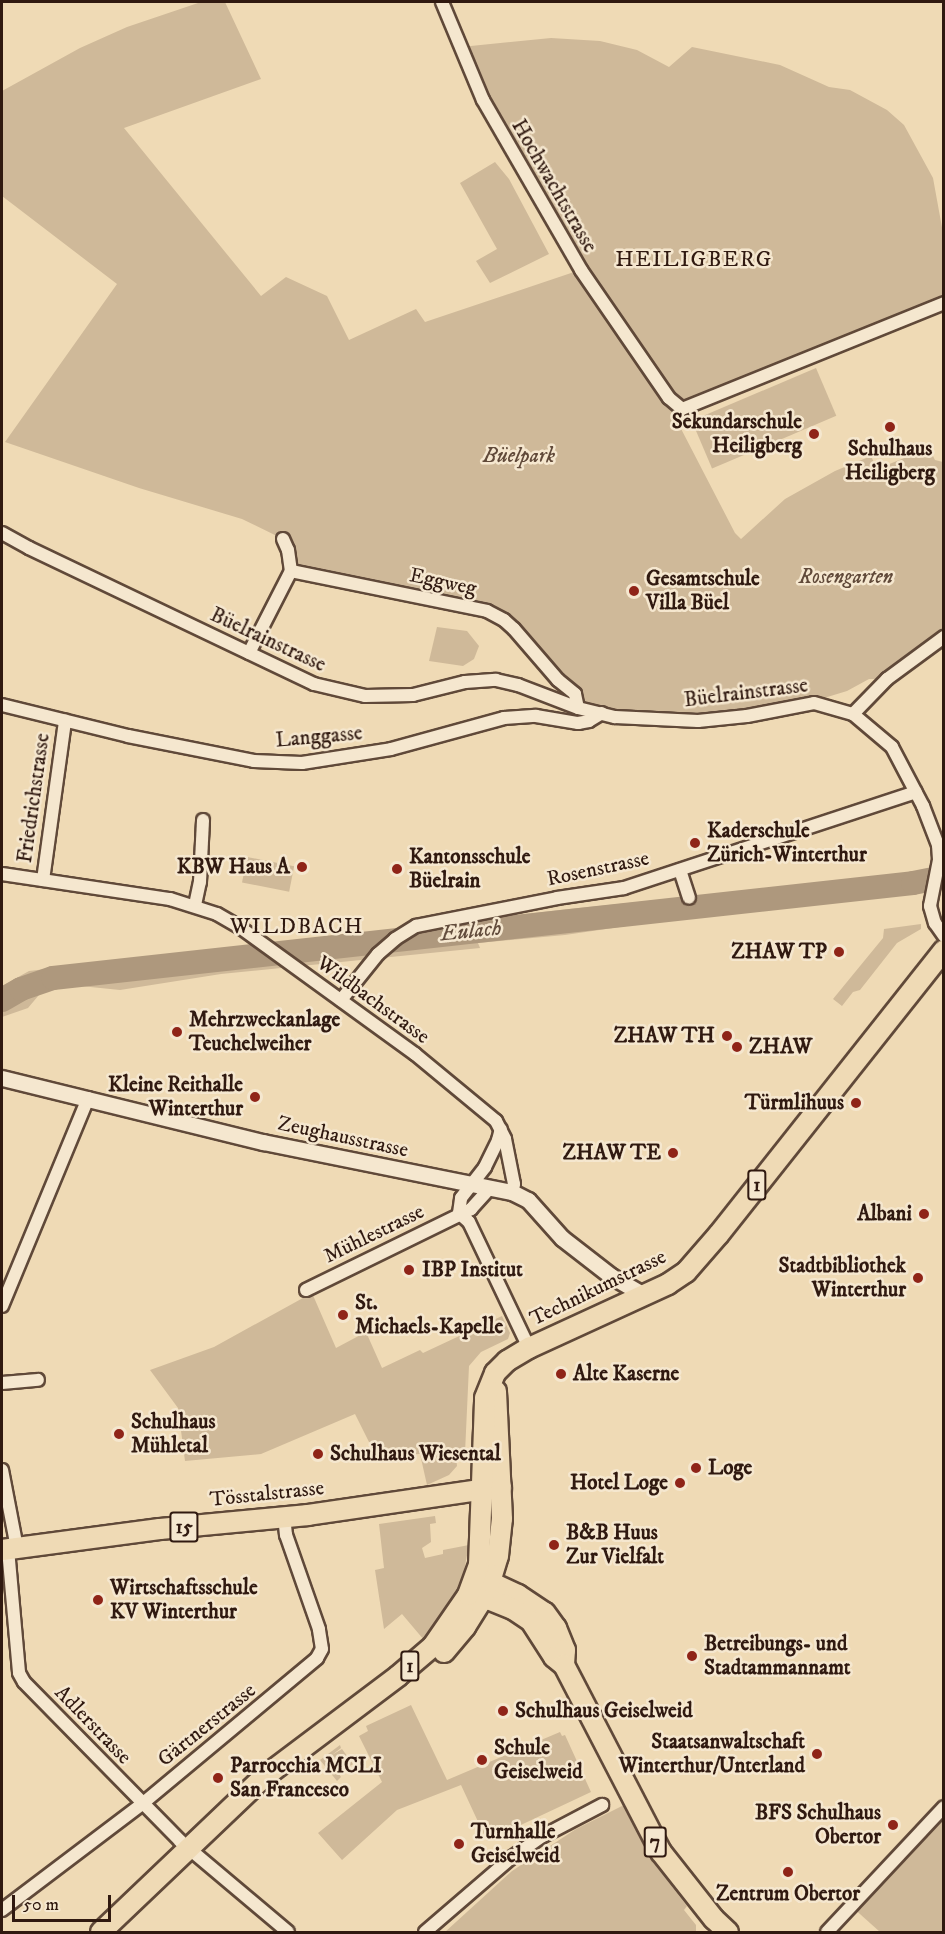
<!DOCTYPE html>
<html>
<head>
<meta charset="utf-8">
<style>
	body { margin:0 }
	#map { position:relative; width:945px; height:1934px; overflow:hidden; background:#efdab5; font-family:"IM FELL DW Pica",serif }
	div>[style] { position:absolute }
	[style*='--x'] { left:calc(var(--x)*1px); top:calc(var(--y)*1px); width:calc(var(--w)*1px); rotate:calc(var(--a)*1deg) }
	.green>* { inset:0; background:#cfb999; transform-origin:0 0 }
	.river>* { height:24px; margin:-12px; padding:0 12px; transform-origin:12px; border-radius:12px; background:#ae987d }
	.roads { filter:drop-shadow(2px 0 #604939) drop-shadow(-2px 0 #604939) drop-shadow(0 2px #604939) drop-shadow(0 -2px #604939) }
	.minor>* { height:12px; margin:-6px; padding:0 6px; transform-origin:6px; border-radius:6px; background:#f5e7cf }
	.tertiary>* { height:15px; margin:-7.5px; padding:0 7.5px; transform-origin:7.5px; border-radius:7.5px; background:#f5e7cf }
	.primary>* { height:20px; margin:-10px; padding:0 10px; transform-origin:10px; border-radius:10px; background:#efdab5 }
	.dots>* { width:16px; height:16px; translate:-50% -50%; box-sizing:border-box; border:3px solid #f5e7cf; border-radius:50% }
	span { translate:-50% -50%; white-space:nowrap; text-align:center; line-height:1.15; -webkit-text-stroke:5px #f5e7cf; paint-order:stroke }
	.shield-label span { padding:2px 4px; background:#f5e7cf; border:2px solid; border-radius:4px; -webkit-text-stroke-width:0 }
	.shield-label { font-size:20px; color:#301910; font-weight:700 }
	.street-label { font-size:21px; color:#301910 }
	.poi-label { font-size:21px; color:#301910; font-weight:700 }
	.right { translate:-100% -50%; text-align:right }
	.left { translate:0 -50%; text-align:left }
	.park-label { font-size:21px; color:#604939; font-style:italic }
	.neighbourhood-label { font-size:22px; color:#301910; letter-spacing:1.5px }
	.water-label { font-size:22px; color:#624c3c; font-style:italic }
	.frame { position:absolute; inset:0; border:3px solid #301910; pointer-events:none }
	.scale { position:absolute; left:12px; top:1895px; width:99px; height:27px; box-sizing:border-box; border:3px solid #301910; border-top:0; padding-left:8px; font-size:18px; line-height:21px; white-space:nowrap; color:#301910; -webkit-text-stroke:4px #f5e7cf; paint-order:stroke }
</style>
</head>
<body>
<div id="map">
	<div class="green">
		<i style="clip-path:polygon(201px 2px,225px 2px,261px 79px,124px 128px,261px 296px,286px 277px,327px 296px,349px 340px,416px 309px,425px 322px,580px 270px,461px 47px,551px 38px,600px 41px,637px 50px,669px 67px,692px 47px,780px 65px,829px 87px,850px 90px,887px 110px,904px 125px,933px 178px,943px 233px,943px 303px,682px 409px,677px 421px,735px 533px,741px 539px,785px 499px,835px 471px,871px 456px,877px 469px,929px 448px,935px 460px,943px 462px,943px 637px,887px 679px,869px 679px,847px 691px,801px 705px,698px 721px,578px 708px,504px 620px,291px 571px,283px 539px,242px 519px,139px 488px,5px 442px,117px 284px,2px 196px,2px 91px,80px 48px,127px 27px)"></i>
		<i style="clip-path:polygon(495px 162px,509px 179px,549px 254px,490px 283px,476px 261px,497px 249px,460px 183px)"></i>
		<i style="left:816px;top:368px;width:52px;height:135px;rotate:67deg"></i>
		<i style="clip-path:polygon(437px 627px,467px 631px,479px 646px,474px 659px,463px 666px,429px 661px)"></i>
		<i style="left:247px;top:857px;width:48px;height:26px;rotate:11deg"></i>
		<i style="clip-path:polygon(936px 873px,924px 886px,702px 912px,702px 915px,565px 935px,478px 943px,480px 948px,221px 974px,120px 990px,61px 984px,44px 989px,28px 1008px,2px 1017px,2px 986px,29px 971px,569px 909px,836px 882px,837px 887px)"></i>
		<i style="clip-path:polygon(921px 924px,921px 929px,897px 943px,860px 990px,853px 992px,842px 1006px,833px 999px,883px 938px,884px 929px)"></i>
		<i style="clip-path:polygon(312px 1293px,336px 1348px,366px 1332px,382px 1368px,420px 1350px,423px 1353px,502px 1316px,510px 1333px,508px 1339px,481px 1352px,469px 1366px,465px 1453px,456px 1456px,457px 1466px,449px 1475px,427px 1485px,420px 1454px,376px 1456px,355px 1414px,261px 1454px,185px 1461px,178px 1408px,150px 1370px,214px 1347px)"></i>
		<i style="clip-path:polygon(435px 1516px,436px 1523px,430px 1524px,431px 1542px,422px 1548px,425px 1558px,443px 1554px,443px 1550px,469px 1545px,464px 1571px,453px 1600px,424px 1640px,402px 1614px,384px 1629px,375px 1570px,384px 1568px,379px 1524px)"></i>
		<i style="clip-path:polygon(411px 1705px,447px 1780px,560px 1732px,562px 1736px,565px 1735px,591px 1792px,487px 1841px,461px 1785px,397px 1810px,342px 1860px,318px 1833px,382px 1782px,359px 1736px,368px 1731px,366px 1726px)"></i>
		<i style="clip-path:polygon(340px 1745px,341px 1748px,332px 1755px,342px 1749px,353px 1764px,339px 1774px,341px 1777px,337px 1781px,320px 1760px)"></i>
		<i style="clip-path:polygon(624px 1805px,652px 1861px,687px 1906px,684px 1910px,696px 1925px,696px 1932px,445px 1932px,512px 1871px,576px 1829px)"></i>
		<i style="clip-path:polygon(943px 1807px,943px 1932px,880px 1932px,851px 1906px)"></i>
	</div>
	<div class="river">
		<i style="--x:2;--y:1000;--w:22;--a:-30"></i>
		<i style="--x:21;--y:989;--w:34;--a:-19"></i>
		<i style="--x:53;--y:978;--w:865;--a:-6.3"></i>
		<i style="--x:913;--y:883;--w:32;--a:-11"></i>
	</div>
	<div class="roads">
		<div class="minor">
			<i style="--x:442;--y:2;--w:106;--a:67.3"></i>
			<i style="--x:483;--y:100;--w:196;--a:60"></i>
			<i style="--x:581;--y:270;--w:155;--a:55.5"></i>
			<i style="--x:669;--y:398;--w:17;--a:40"></i>
			<i style="--x:682;--y:409;--w:283;--a:-22"></i>
			<i style="--x:2;--y:533;--w:31;--a:29"></i>
			<i style="--x:29;--y:548;--w:316;--a:25.5"></i>
			<i style="--x:314;--y:684;--w:52;--a:13.2"></i>
			<i style="--x:365;--y:696;--w:48;--a:-1.2"></i>
			<i style="--x:413;--y:695;--w:54;--a:-14"></i>
			<i style="--x:465;--y:682;--w:31;--a:-4"></i>
			<i style="--x:496;--y:680;--w:23;--a:13"></i>
			<i style="--x:518;--y:685;--w:64;--a:21"></i>
			<i style="--x:578;--y:708;--w:38;--a:14"></i>
			<i style="--x:615;--y:717;--w:83;--a:2.8"></i>
			<i style="--x:698;--y:721;--w:49;--a:-5.8"></i>
			<i style="--x:747;--y:716;--w:68;--a:-11"></i>
			<i style="--x:814;--y:703;--w:41;--a:15.8"></i>
			<i style="--x:853;--y:714;--w:51;--a:40.2"></i>
			<i style="--x:892;--y:747;--w:67;--a:62.3"></i>
			<i style="--x:923;--y:806;--w:42;--a:69"></i>
			<i style="--x:938;--y:845;--w:15;--a:86"></i>
			<i style="--x:939;--y:860;--w:47;--a:101.1"></i>
			<i style="--x:930;--y:906;--w:18;--a:74"></i>
			<i style="--x:935;--y:923;--w:16;--a:55"></i>
			<i style="--x:283;--y:539;--w:12;--a:66"></i>
			<i style="--x:288;--y:550;--w:21;--a:82"></i>
			<i style="--x:291;--y:571;--w:200;--a:11.5"></i>
			<i style="--x:487;--y:611;--w:19;--a:28"></i>
			<i style="--x:504;--y:620;--w:13;--a:42"></i>
			<i style="--x:514;--y:629;--w:67;--a:49.2"></i>
			<i style="--x:558;--y:680;--w:22;--a:39"></i>
			<i style="--x:575;--y:694;--w:14;--a:78"></i>
			<i style="--x:249;--y:653;--w:92;--a:-62.9"></i>
			<i style="--x:2;--y:705;--w:130;--a:13.8"></i>
			<i style="--x:128;--y:736;--w:128;--a:11.2"></i>
			<i style="--x:254;--y:761;--w:48;--a:2.4"></i>
			<i style="--x:302;--y:763;--w:90;--a:-8.9"></i>
			<i style="--x:391;--y:749;--w:117;--a:-15.3"></i>
			<i style="--x:504;--y:718;--w:32;--a:-4"></i>
			<i style="--x:536;--y:716;--w:43;--a:9.5"></i>
			<i style="--x:578;--y:723;--w:11;--a:-10"></i>
			<i style="--x:589;--y:721;--w:15;--a:-32"></i>
			<i style="--x:853;--y:714;--w:49;--a:-45.8"></i>
			<i style="--x:887;--y:679;--w:71;--a:-36.4"></i>
			<i style="--x:680;--y:870;--w:29;--a:72"></i>
			<i style="--x:2;--y:874;--w:170;--a:8.5"></i>
			<i style="--x:170;--y:899;--w:49;--a:17.7"></i>
			<i style="--x:217;--y:914;--w:28;--a:30"></i>
			<i style="--x:241;--y:928;--w:215;--a:35.9"></i>
			<i style="--x:415;--y:1054;--w:105;--a:39.6"></i>
			<i style="--x:496;--y:1121;--w:20;--a:63"></i>
			<i style="--x:505;--y:1139;--w:46;--a:78.7"></i>
			<i style="--x:514;--y:1184;--w:8;--a:104"></i>
			<i style="--x:43;--y:880;--w:161;--a:-82.1"></i>
			<i style="--x:195;--y:905;--w:24;--a:-78"></i>
			<i style="--x:200;--y:882;--w:62;--a:-87.2"></i>
			<i style="--x:341;--y:1000;--w:59;--a:-51.2"></i>
			<i style="--x:378;--y:954;--w:23;--a:-41"></i>
			<i style="--x:395;--y:939;--w:25;--a:-32"></i>
			<i style="--x:416;--y:926;--w:144;--a:-11.2"></i>
			<i style="--x:557;--y:898;--w:68;--a:-8.5"></i>
			<i style="--x:624;--y:888;--w:307;--a:-18.2"></i>
			<i style="--x:459;--y:1213;--w:13;--a:42"></i>
			<i style="--x:469;--y:1222;--w:140;--a:64.5"></i>
			<i style="--x:459;--y:1213;--w:15;--a:-82"></i>
			<i style="--x:461;--y:1198;--w:39;--a:-52"></i>
			<i style="--x:485;--y:1167;--w:30;--a:-64"></i>
			<i style="--x:498;--y:1140;--w:11;--a:-75"></i>
			<i style="--x:306;--y:1290;--w:184;--a:-26.1"></i>
			<i style="--x:471;--y:1209;--w:28;--a:-48"></i>
			<i style="--x:2;--y:1306;--w:225;--a:-67.5"></i>
			<i style="--x:2;--y:1383;--w:36;--a:-5"></i>
			<i style="--x:2;--y:1470;--w:79;--a:79.1"></i>
			<i style="--x:8;--y:1549;--w:124;--a:84.9"></i>
			<i style="--x:19;--y:1673;--w:10;--a:61"></i>
			<i style="--x:24;--y:1682;--w:223;--a:45.5"></i>
			<i style="--x:180;--y:1841;--w:141;--a:40.1"></i>
			<i style="--x:2;--y:1910;--w:176;--a:-37.1"></i>
			<i style="--x:142;--y:1804;--w:228;--a:-39.8"></i>
			<i style="--x:317;--y:1658;--w:10;--a:-61"></i>
			<i style="--x:322;--y:1649;--w:20;--a:-99"></i>
			<i style="--x:319;--y:1629;--w:100;--a:-109.3"></i>
			<i style="--x:286;--y:1535;--w:18;--a:-96"></i>
			<i style="--x:425;--y:1932;--w:113;--a:-40.7"></i>
			<i style="--x:511;--y:1858;--w:39;--a:-35"></i>
			<i style="--x:543;--y:1836;--w:67;--a:-27.7"></i>
			<i style="--x:827;--y:1932;--w:171;--a:-46.9"></i>
		</div>
		<div class="tertiary">
			<i style="--x:2;--y:1078;--w:269;--a:13.8"></i>
			<i style="--x:263;--y:1142;--w:254;--a:11.4"></i>
			<i style="--x:512;--y:1192;--w:18;--a:27"></i>
			<i style="--x:528;--y:1200;--w:51;--a:48.2"></i>
			<i style="--x:562;--y:1238;--w:62;--a:37.8"></i>
			<i style="--x:611;--y:1276;--w:39;--a:30"></i>
		</div>
		<div class="primary">
			<i style="--x:2;--y:1550;--w:159;--a:-7.6"></i>
			<i style="--x:160;--y:1529;--w:149;--a:-5.4"></i>
			<i style="--x:308;--y:1515;--w:195;--a:-8.3"></i>
			<i style="--x:479;--y:1583;--w:11;--a:-5"></i>
			<i style="--x:490;--y:1582;--w:31;--a:25"></i>
			<i style="--x:518;--y:1595;--w:32;--a:34"></i>
			<i style="--x:545;--y:1613;--w:19;--a:54"></i>
			<i style="--x:556;--y:1628;--w:24;--a:68"></i>
			<i style="--x:565;--y:1650;--w:15;--a:94"></i>
			<i style="--x:473;--y:1584;--w:16;--a:52"></i>
			<i style="--x:483;--y:1597;--w:32;--a:22"></i>
			<i style="--x:513;--y:1609;--w:22;--a:34"></i>
			<i style="--x:531;--y:1621;--w:43;--a:57.4"></i>
			<i style="--x:554;--y:1657;--w:13;--a:39"></i>
			<i style="--x:564;--y:1665;--w:211;--a:62.6"></i>
			<i style="--x:661;--y:1852;--w:85;--a:51.7"></i>
			<i style="--x:714;--y:1919;--w:19;--a:43"></i>
			<i style="--x:444;--y:1652;--w:33;--a:-50"></i>
			<i style="--x:465;--y:1627;--w:28;--a:-58"></i>
			<i style="--x:480;--y:1603;--w:23;--a:-65"></i>
			<i style="--x:490;--y:1582;--w:27;--a:-73"></i>
			<i style="--x:498;--y:1556;--w:37;--a:-84"></i>
			<i style="--x:502;--y:1519;--w:128;--a:-92.7"></i>
			<i style="--x:101;--y:1932;--w:225;--a:-43.6"></i>
			<i style="--x:264;--y:1777;--w:168;--a:-37"></i>
			<i style="--x:398;--y:1676;--w:46;--a:-40.6"></i>
			<i style="--x:433;--y:1646;--w:62;--a:-55.5"></i>
			<i style="--x:468;--y:1595;--w:32;--a:-70"></i>
			<i style="--x:479;--y:1565;--w:167;--a:-87.9"></i>
			<i style="--x:485;--y:1398;--w:27;--a:-68"></i>
			<i style="--x:495;--y:1373;--w:17;--a:-45"></i>
			<i style="--x:507;--y:1361;--w:26;--a:-31"></i>
			<i style="--x:529;--y:1348;--w:153;--a:-24.7"></i>
			<i style="--x:668;--y:1284;--w:22;--a:-34"></i>
			<i style="--x:686;--y:1272;--w:50;--a:-49"></i>
			<i style="--x:719;--y:1234;--w:362;--a:-51.6"></i>
		</div>
	</div>
	<div class="dots">
		<i style="left:890px;top:427px;background:#8f2418"></i>
		<i style="left:814px;top:434px;background:#8f2418"></i>
		<i style="left:634px;top:591px;background:#8f2418"></i>
		<i style="left:695px;top:843px;background:#8f2418"></i>
		<i style="left:302px;top:867px;background:#8f2418"></i>
		<i style="left:397px;top:869px;background:#8f2418"></i>
		<i style="left:839px;top:952px;background:#8f2418"></i>
		<i style="left:177px;top:1032px;background:#8f2418"></i>
		<i style="left:727px;top:1036px;background:#8f2418"></i>
		<i style="left:737px;top:1047px;background:#8f2418"></i>
		<i style="left:255px;top:1097px;background:#8f2418"></i>
		<i style="left:856px;top:1103px;background:#8f2418"></i>
		<i style="left:673px;top:1153px;background:#8f2418"></i>
		<i style="left:924px;top:1214px;background:#8f2418"></i>
		<i style="left:409px;top:1270px;background:#8f2418"></i>
		<i style="left:918px;top:1278px;background:#8f2418"></i>
		<i style="left:343px;top:1315px;background:#8f2418"></i>
		<i style="left:561px;top:1374px;background:#8f2418"></i>
		<i style="left:119px;top:1434px;background:#8f2418"></i>
		<i style="left:318px;top:1454px;background:#8f2418"></i>
		<i style="left:696px;top:1468px;background:#8f2418"></i>
		<i style="left:680px;top:1483px;background:#8f2418"></i>
		<i style="left:554px;top:1545px;background:#8f2418"></i>
		<i style="left:98px;top:1600px;background:#8f2418"></i>
		<i style="left:692px;top:1656px;background:#8f2418"></i>
		<i style="left:503px;top:1711px;background:#8f2418"></i>
		<i style="left:817px;top:1754px;background:#8f2418"></i>
		<i style="left:482px;top:1760px;background:#8f2418"></i>
		<i style="left:218px;top:1778px;background:#8f2418"></i>
		<i style="left:893px;top:1825px;background:#8f2418"></i>
		<i style="left:459px;top:1844px;background:#8f2418"></i>
		<i style="left:788px;top:1872px;background:#8f2418"></i>
	</div>
	<div class="shield-label">
		<span style="left:757px;top:1185px">1</span>
		<span style="left:184px;top:1527px">15</span>
		<span style="left:410px;top:1666px">1</span>
		<span style="left:655px;top:1842px">7</span>
	</div>
	<div class="street-label">
		<span style="left:554px;top:186px;rotate:60deg">Hochwachtstrasse</span>
		<span style="left:443px;top:582px;rotate:12deg">Eggweg</span>
		<span style="left:268px;top:640px;rotate:25deg">Büelrainstrasse</span>
		<span style="left:746px;top:693px;rotate:-7deg">Büelrainstrasse</span>
		<span style="left:319px;top:737px;rotate:-5deg">Langgasse</span>
		<span style="left:34px;top:798px;rotate:-82deg">Friedrichstrasse</span>
		<span style="left:598px;top:869px;rotate:-12deg">Rosenstrasse</span>
		<span style="left:373px;top:1000px;rotate:36deg">Wildbachstrasse</span>
		<span style="left:343px;top:1137px;rotate:12deg">Zeughausstrasse</span>
		<span style="left:374px;top:1234px;rotate:-26deg">Mühlestrasse</span>
		<span style="left:598px;top:1288px;rotate:-26deg">Technikumstrasse</span>
		<span style="left:267px;top:1494px;rotate:-6deg">Tösstalstrasse</span>
		<span style="left:93px;top:1725px;rotate:46deg">Adlerstrasse</span>
		<span style="left:207px;top:1725px;rotate:-39deg">Gärtnerstrasse</span>
	</div>
	<div class="poi-label">
		<span class="right" style="left:802px;top:434px">Sekundarschule<br>Heiligberg</span>
		<span style="left:890px;top:461px">Schulhaus<br>Heiligberg</span>
		<span class="left" style="left:646px;top:591px">Gesamtschule<br>Villa Büel</span>
		<span class="left" style="left:707px;top:843px">Kaderschule<br>Zürich-Winterthur</span>
		<span class="left" style="left:409px;top:869px">Kantonsschule<br>Büelrain</span>
		<span class="right" style="left:290px;top:867px">KBW Haus A</span>
		<span class="right" style="left:827px;top:952px">ZHAW TP</span>
		<span class="left" style="left:189px;top:1032px">Mehrzweckanlage<br>Teuchelweiher</span>
		<span class="right" style="left:715px;top:1036px">ZHAW TH</span>
		<span class="left" style="left:749px;top:1047px">ZHAW</span>
		<span class="right" style="left:243px;top:1097px">Kleine Reithalle<br>Winterthur</span>
		<span class="right" style="left:844px;top:1103px">Türmlihuus</span>
		<span class="right" style="left:661px;top:1153px">ZHAW TE</span>
		<span class="right" style="left:912px;top:1214px">Albani</span>
		<span class="right" style="left:906px;top:1278px">Stadtbibliothek<br>Winterthur</span>
		<span class="left" style="left:422px;top:1270px">IBP Institut</span>
		<span class="left" style="left:355px;top:1315px">St.<br>Michaels-Kapelle</span>
		<span class="left" style="left:573px;top:1374px">Alte Kaserne</span>
		<span class="left" style="left:131px;top:1434px">Schulhaus<br>Mühletal</span>
		<span class="left" style="left:330px;top:1454px">Schulhaus Wiesental</span>
		<span class="left" style="left:708px;top:1468px">Loge</span>
		<span class="right" style="left:668px;top:1483px">Hotel Loge</span>
		<span class="left" style="left:566px;top:1545px">B&amp;B Huus<br>Zur Vielfalt</span>
		<span class="left" style="left:110px;top:1600px">Wirtschaftsschule<br>KV Winterthur</span>
		<span class="left" style="left:704px;top:1656px">Betreibungs- und<br>Stadtammannamt</span>
		<span class="left" style="left:515px;top:1711px">Schulhaus Geiselweid</span>
		<span class="right" style="left:805px;top:1754px">Staatsanwaltschaft<br>Winterthur/Unterland</span>
		<span class="left" style="left:494px;top:1760px">Schule<br>Geiselweid</span>
		<span class="left" style="left:230px;top:1778px">Parrocchia MCLI<br>San Francesco</span>
		<span class="right" style="left:881px;top:1825px">BFS Schulhaus<br>Obertor</span>
		<span class="left" style="left:471px;top:1844px">Turnhalle<br>Geiselweid</span>
		<span style="left:788px;top:1894px">Zentrum Obertor</span>
	</div>
	<div class="park-label">
		<span style="left:519px;top:456px">Büelpark</span>
		<span style="left:846px;top:577px">Rosengarten</span>
	</div>
	<div class="neighbourhood-label">
		<span style="left:694px;top:260px">HEILIGBERG</span>
		<span style="left:297px;top:927px">WILDBACH</span>
	</div>
	<div class="water-label">
		<span style="left:471px;top:931px;rotate:-6deg">Eulach</span>
	</div>
	<div class="frame"></div>
	<div class="scale">50 m</div>
</div>
</body>
</html>
